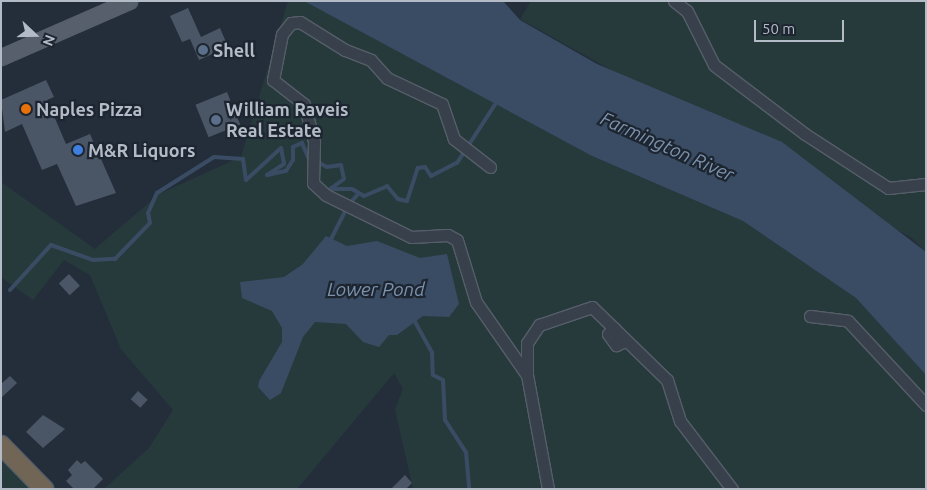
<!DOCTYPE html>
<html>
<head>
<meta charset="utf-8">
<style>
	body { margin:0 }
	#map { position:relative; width:927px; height:490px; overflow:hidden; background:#242e3b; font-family:Ubuntu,sans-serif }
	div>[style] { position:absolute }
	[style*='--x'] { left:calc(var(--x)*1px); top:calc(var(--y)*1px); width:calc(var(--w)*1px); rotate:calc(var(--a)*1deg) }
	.green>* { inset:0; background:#263a3c }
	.water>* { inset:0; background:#3a4c63 }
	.stream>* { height:4px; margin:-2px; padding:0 2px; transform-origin:2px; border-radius:2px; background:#3a4c63 }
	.building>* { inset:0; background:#4a5665; transform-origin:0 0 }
	.roads { filter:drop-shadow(1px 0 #565e69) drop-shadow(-1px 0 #565e69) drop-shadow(0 1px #565e69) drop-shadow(0 -1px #565e69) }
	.minor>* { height:11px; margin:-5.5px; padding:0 5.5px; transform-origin:5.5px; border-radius:5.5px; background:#38404b }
	.major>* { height:15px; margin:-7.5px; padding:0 7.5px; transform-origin:7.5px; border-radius:7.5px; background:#565f6b }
	.highway>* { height:18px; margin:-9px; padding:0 9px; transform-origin:9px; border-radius:9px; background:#716555 }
	.dots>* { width:14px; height:14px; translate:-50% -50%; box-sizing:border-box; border:2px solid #1d2530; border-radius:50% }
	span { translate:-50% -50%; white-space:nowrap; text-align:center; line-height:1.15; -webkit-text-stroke:4.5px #1d2530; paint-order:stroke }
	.poi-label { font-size:18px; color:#b3bbc7; font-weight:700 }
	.left { translate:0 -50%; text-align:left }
	.water-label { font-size:19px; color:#7c92ad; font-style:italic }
	.frame { position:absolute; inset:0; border:2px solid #b3bbc7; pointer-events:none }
	.north { position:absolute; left:10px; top:10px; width:50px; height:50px; -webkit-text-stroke:4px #1d2530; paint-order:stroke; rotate:111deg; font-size:14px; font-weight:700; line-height:20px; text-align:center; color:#b3bbc7 }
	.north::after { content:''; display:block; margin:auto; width:18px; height:22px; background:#b3bbc7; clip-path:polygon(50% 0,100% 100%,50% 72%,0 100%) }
	.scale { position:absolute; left:754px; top:20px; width:90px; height:22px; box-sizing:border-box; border:2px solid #b3bbc7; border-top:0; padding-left:6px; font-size:15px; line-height:18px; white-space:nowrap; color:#b3bbc7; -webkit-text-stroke:4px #1d2530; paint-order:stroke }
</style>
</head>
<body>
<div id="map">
	<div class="green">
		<i style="clip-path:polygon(288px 1px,304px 1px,344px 22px,592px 156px,743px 221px,856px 298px,926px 375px,926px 489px,413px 489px,395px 409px,403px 389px,394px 373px,297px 489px,104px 489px,149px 448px,173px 410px,121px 349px,90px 275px,64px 260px,33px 300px,1px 277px,1px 182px,95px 249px,159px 194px,241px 157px)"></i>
		<i style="clip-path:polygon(531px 1px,926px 1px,926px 252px,912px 238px,520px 19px)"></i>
		<i style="clip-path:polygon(1px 455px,33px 489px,1px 489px)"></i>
	</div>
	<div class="water">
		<i style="clip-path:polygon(304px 1px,503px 1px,520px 20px,597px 64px,782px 142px,926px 252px,926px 375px,856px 298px,743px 221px,592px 156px)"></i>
		<i style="clip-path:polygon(326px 236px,347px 246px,377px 241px,420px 258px,447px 254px,459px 304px,449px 317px,423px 316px,397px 335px,389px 335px,379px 347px,363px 342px,346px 324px,315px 322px,303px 337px,281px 393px,270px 400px,258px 387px,259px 381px,282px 342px,282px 328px,272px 311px,242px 298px,240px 282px,284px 277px,303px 264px)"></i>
	</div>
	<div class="stream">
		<i style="--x:352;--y:201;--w:9;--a:-49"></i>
		<i style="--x:330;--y:241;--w:36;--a:-63"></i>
		<i style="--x:10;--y:290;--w:61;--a:-47.7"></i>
		<i style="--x:51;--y:245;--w:45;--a:19.7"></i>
		<i style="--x:93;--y:260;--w:22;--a:-3"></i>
		<i style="--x:115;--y:259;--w:50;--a:-45.8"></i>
		<i style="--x:150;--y:223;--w:10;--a:-101"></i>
		<i style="--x:148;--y:213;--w:22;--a:-66"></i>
		<i style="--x:157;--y:193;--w:67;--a:-32.3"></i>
		<i style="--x:214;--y:157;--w:29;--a:4"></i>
		<i style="--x:243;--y:159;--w:21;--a:82"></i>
		<i style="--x:246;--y:180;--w:47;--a:-42.4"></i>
		<i style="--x:281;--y:148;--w:16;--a:79"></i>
		<i style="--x:284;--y:164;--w:20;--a:147"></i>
		<i style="--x:267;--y:175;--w:19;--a:-12"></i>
		<i style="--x:286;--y:171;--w:13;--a:-58"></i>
		<i style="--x:293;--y:160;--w:13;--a:-90"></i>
		<i style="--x:293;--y:147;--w:10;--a:-24"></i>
		<i style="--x:302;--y:143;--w:15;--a:67"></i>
		<i style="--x:308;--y:157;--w:21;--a:28"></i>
		<i style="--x:327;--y:167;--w:14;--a:-8"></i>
		<i style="--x:341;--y:165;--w:14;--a:78"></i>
		<i style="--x:344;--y:179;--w:17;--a:144"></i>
		<i style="--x:330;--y:189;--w:22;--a:0"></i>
		<i style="--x:352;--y:189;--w:14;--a:30"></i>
		<i style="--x:364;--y:196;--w:25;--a:-23"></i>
		<i style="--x:387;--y:186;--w:17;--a:50"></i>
		<i style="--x:398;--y:199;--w:9;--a:13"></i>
		<i style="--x:407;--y:201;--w:35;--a:-72"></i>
		<i style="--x:418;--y:168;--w:7;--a:-8"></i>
		<i style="--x:425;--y:167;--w:11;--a:56"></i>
		<i style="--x:431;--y:176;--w:29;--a:-27"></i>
		<i style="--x:457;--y:163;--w:72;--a:-57"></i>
		<i style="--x:414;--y:320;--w:37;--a:61"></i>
		<i style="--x:432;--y:352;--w:23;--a:88"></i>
		<i style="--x:433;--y:375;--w:11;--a:27"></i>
		<i style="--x:443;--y:380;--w:40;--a:87.1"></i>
		<i style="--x:445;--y:420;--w:38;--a:57"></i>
		<i style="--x:466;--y:452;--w:37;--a:85"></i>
	</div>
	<div class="building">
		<i style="clip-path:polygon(188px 8px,201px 37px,220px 28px,228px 47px,199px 60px,190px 39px,182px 42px,170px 16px)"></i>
		<i style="clip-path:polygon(46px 80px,54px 97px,47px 100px,66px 144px,90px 134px,116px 193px,76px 206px,57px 164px,42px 170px,22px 124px,5px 132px,1px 100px)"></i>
		<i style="left:227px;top:92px;width:35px;height:34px;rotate:68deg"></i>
		<i style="left:69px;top:274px;width:16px;height:14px;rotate:47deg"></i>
		<i style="clip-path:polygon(10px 376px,17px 383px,1px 398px,1px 384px)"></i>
		<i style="left:138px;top:391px;width:13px;height:11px;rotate:42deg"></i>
		<i style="clip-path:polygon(43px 415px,65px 429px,43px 448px,26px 432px)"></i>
		<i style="clip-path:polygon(77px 460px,81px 464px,85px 461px,103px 479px,93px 489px,74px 489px,66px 481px,72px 475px,68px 470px)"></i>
		<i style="clip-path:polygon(405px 475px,412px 483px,406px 489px,391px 489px)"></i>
	</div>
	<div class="roads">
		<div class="minor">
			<i style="--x:674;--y:1;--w:16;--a:38"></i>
			<i style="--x:687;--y:11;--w:60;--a:63.4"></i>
			<i style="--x:714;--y:65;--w:114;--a:37.2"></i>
			<i style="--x:805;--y:134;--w:99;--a:33"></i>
			<i style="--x:888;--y:188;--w:38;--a:-6"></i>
			<i style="--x:490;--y:167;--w:46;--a:-142.1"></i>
			<i style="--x:454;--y:139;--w:37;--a:-109"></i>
			<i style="--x:442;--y:104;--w:61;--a:-154.7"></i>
			<i style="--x:387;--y:78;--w:24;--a:-132"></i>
			<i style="--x:371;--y:60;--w:28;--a:-159"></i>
			<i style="--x:345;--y:50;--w:53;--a:-148.1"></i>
			<i style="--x:300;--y:22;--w:9;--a:174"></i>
			<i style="--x:291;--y:23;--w:14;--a:129"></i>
			<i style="--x:282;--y:34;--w:47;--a:101.1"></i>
			<i style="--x:273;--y:80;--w:39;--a:38"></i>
			<i style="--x:304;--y:104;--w:39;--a:75"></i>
			<i style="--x:314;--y:142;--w:41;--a:91.4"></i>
			<i style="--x:313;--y:183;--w:18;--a:43"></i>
			<i style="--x:326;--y:195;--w:95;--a:26.3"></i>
			<i style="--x:411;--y:237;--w:37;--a:-3"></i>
			<i style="--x:448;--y:235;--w:10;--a:29"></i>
			<i style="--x:457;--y:240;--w:65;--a:73"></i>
			<i style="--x:476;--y:302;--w:89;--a:55.1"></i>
			<i style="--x:810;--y:316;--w:38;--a:7"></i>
			<i style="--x:848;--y:321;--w:115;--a:47.1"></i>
			<i style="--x:614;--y:328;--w:8;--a:135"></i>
			<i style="--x:608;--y:334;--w:14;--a:54"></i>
			<i style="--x:616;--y:345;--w:10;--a:-24"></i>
			<i style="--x:548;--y:489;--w:116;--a:-100.4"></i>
			<i style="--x:527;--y:375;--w:32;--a:-90"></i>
			<i style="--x:527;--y:343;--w:22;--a:-56"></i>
			<i style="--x:539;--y:325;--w:56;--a:-18.8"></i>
			<i style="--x:592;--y:307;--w:105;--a:44.2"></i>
			<i style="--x:667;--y:380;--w:43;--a:72.4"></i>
			<i style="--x:680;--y:421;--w:86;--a:52.6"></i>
		</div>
		<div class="major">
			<i style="--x:1;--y:57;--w:140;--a:-23.6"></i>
		</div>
		<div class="highway">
			<i style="--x:1;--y:445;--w:62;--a:45.7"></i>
		</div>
	</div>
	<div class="dots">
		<i style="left:203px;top:50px;background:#5c6f8a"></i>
		<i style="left:26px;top:109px;background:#e8710a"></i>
		<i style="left:216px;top:120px;background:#5c6f8a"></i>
		<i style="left:78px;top:150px;background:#3f7fe0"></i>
	</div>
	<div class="poi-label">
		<span class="left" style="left:213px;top:50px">Shell</span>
		<span class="left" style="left:36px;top:109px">Naples Pizza</span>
		<span class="left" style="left:226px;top:120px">William Raveis<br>Real Estate</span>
		<span class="left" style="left:88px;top:150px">M&amp;R Liquors</span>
	</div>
	<div class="water-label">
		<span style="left:667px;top:147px;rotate:24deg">Farmington River</span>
		<span style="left:376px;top:290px">Lower Pond</span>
	</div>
	<div class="frame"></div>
	<div class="north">N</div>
	<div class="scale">50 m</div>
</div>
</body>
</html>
